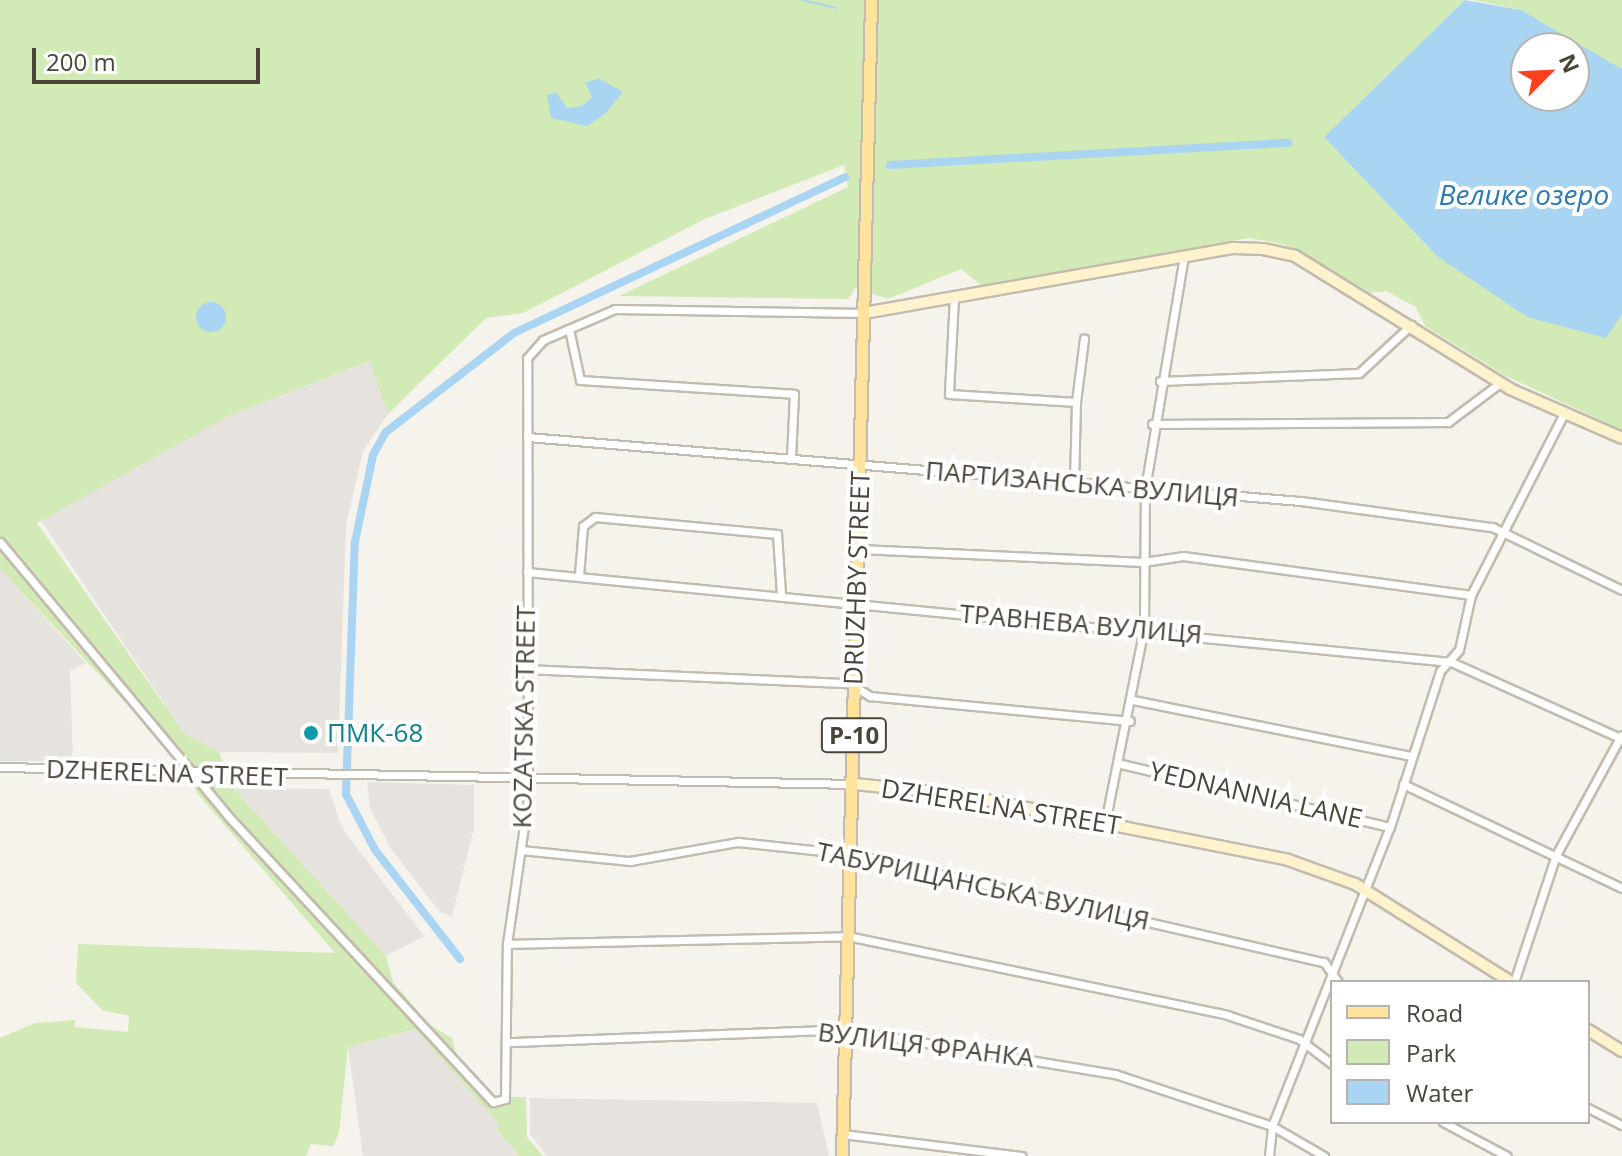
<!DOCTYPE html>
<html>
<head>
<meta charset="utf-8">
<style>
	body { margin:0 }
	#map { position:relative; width:1622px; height:1156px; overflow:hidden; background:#f6f3ec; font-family:"Open Sans",sans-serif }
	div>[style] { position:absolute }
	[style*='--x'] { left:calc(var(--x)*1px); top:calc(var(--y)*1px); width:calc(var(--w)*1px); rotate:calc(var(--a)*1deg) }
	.industrial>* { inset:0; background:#e6e2dd }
	.green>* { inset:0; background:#d2eab5 }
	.water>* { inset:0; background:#a9d4f2 }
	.round { border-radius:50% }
	.stream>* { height:2px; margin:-1px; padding:0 1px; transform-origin:1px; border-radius:1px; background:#a9d4f2 }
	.canal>* { height:8px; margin:-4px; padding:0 4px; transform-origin:4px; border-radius:4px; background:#a9d4f2 }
	.roads { filter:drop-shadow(2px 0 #c2bbae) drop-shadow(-2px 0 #c2bbae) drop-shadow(0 2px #c2bbae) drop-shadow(0 -2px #c2bbae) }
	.street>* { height:7px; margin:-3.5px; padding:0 3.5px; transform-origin:3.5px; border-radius:3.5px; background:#fff }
	.secondary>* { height:10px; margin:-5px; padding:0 5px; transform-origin:5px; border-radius:5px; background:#fff3cd }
	.primary>* { height:11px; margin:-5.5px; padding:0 5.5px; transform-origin:5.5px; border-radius:5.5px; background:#ffe39c }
	.dots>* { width:22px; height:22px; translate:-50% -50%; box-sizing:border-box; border:4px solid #fff; border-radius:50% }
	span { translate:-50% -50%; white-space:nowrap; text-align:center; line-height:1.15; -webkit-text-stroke:8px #fff; paint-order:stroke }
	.shield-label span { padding:2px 6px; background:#fff; border:2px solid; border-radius:6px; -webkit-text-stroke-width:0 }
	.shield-label { font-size:24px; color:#4b4439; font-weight:700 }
	.street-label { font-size:26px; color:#4b4439 }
	.culture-label { font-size:26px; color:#0d838f }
	.left { translate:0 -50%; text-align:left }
	.water-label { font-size:28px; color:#2e7ab2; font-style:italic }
	.legend { position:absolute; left:1330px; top:980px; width:260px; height:144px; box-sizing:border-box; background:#fff; border:2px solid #b7b4b0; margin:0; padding:10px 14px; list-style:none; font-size:24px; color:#4b4439 }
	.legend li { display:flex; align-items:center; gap:16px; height:40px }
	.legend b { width:40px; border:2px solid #b7b4b0 }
	.north { position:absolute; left:1510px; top:32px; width:80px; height:80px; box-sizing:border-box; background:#fff; border:2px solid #b7b4b0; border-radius:50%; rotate:66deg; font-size:22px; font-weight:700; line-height:32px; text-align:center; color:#4b4439 }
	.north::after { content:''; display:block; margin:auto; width:28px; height:36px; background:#fc3f1d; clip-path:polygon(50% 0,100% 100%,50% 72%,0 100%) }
	.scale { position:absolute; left:32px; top:48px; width:228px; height:36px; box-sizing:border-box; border:4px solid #4b4439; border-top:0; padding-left:10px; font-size:24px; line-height:28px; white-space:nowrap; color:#4b4439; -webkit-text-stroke:6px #fff; paint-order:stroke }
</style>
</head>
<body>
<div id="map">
	<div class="industrial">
		<i style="clip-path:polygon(371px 361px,388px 414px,363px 451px,346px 525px,338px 753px,219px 752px,184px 733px,38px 516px,228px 416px)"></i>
		<i style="clip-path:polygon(0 569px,86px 663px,70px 671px,73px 761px,0 761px)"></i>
		<i style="clip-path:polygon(367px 782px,474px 785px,474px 828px,452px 916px,440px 912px,391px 849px,370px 808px)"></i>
		<i style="clip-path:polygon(233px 788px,329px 789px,342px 828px,424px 936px,386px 956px)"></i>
		<i style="clip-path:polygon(415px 1029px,501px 1125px,496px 1130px,519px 1156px,363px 1156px,348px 1047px)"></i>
		<i style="clip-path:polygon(530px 1098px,817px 1103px,829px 1156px,547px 1156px,530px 1134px)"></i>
	</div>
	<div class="green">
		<i style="clip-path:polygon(evenodd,0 0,1465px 0,1324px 137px,1437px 256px,1471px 276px,1613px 325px,1622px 314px,1622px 430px,1504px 375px,1425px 326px,1416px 307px,1386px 291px,1371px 293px,1283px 244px,1249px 238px,981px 285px,961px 269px,888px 299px,855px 288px,848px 299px,619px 296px,848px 187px,844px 165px,705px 219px,523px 313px,486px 318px,388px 414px,370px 361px,228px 416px,37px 523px,184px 733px,219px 752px,233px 788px,386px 956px,393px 982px,430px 1025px,452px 1038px,460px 1068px,491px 1097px,526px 1097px,527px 1137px,543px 1156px,519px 1156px,496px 1129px,500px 1125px,415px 1029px,348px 1047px,339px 1133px,333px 1146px,311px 1144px,306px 1156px,0 1156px,0 1038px,35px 1023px,75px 1020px,75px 1027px,128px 1032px,129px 1016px,102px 1010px,76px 983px,78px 944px,335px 953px,197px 793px,184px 765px,0 569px,0 0,598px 78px,622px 92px,552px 118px,556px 93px,567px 108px,582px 106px,592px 97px,586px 83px,598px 78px)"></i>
		<i style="clip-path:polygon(1474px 0,1622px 0,1622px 69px,1521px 10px)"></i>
	</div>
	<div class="water">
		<i style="clip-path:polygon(evenodd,1465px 0,1521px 10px,1622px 69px,1622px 314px,1606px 338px,1527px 317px,1437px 256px,1324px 137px,1465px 0,1574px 48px,1574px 96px,1526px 96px,1526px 48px,1574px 48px)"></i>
		<i style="clip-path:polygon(599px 78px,623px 92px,606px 113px,587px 126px,551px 118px,547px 95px,556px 92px,567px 108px,582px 106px,592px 97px,585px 83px)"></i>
		<i class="round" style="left:196px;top:302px;width:30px;height:30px"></i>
	</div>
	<div class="stream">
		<i style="--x:802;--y:0;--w:35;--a:13"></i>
	</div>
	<div class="canal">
		<i style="--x:890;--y:165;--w:399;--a:-3.2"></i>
		<i style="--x:460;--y:959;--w:138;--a:-127.9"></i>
		<i style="--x:375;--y:850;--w:63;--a:-117.4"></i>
		<i style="--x:346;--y:794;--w:252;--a:-88"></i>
		<i style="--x:355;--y:542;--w:89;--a:-78.3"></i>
		<i style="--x:373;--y:455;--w:26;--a:-61"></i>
		<i style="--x:386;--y:432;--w:162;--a:-37.7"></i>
		<i style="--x:514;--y:333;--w:366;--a:-25.2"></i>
	</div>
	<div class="roads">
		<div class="street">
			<i style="--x:954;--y:297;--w:97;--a:93"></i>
			<i style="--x:949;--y:394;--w:127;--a:3.6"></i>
			<i style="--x:1076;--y:402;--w:81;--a:91.4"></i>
			<i style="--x:569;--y:329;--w:52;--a:77.8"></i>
			<i style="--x:580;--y:380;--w:214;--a:3.7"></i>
			<i style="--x:794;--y:394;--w:64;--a:92.7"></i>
			<i style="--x:1160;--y:381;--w:199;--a:-2.3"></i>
			<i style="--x:1359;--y:373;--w:71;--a:-42.7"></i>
			<i style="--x:1076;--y:402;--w:64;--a:-82.8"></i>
			<i style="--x:1152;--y:424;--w:296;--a:-0.4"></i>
			<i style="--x:1448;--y:422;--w:65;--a:-36.9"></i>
			<i style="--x:527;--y:437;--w:777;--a:4.73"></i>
			<i style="--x:1301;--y:501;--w:193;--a:7.8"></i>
			<i style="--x:1492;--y:527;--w:144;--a:25.9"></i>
			<i style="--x:0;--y:542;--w:356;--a:50.2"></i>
			<i style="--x:228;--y:816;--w:390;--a:47.2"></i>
			<i style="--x:493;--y:1102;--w:12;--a:-14"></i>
			<i style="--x:505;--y:1099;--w:155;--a:-89.3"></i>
			<i style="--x:507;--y:944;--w:148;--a:-81.8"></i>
			<i style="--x:528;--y:798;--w:440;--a:-90.1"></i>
			<i style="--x:527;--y:358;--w:24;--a:-48"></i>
			<i style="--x:543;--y:340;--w:78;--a:-23.3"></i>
			<i style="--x:615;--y:309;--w:249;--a:0.9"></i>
			<i style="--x:859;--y:549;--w:284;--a:2.6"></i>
			<i style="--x:1143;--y:562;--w:40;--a:-8.5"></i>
			<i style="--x:1183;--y:556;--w:291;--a:7.7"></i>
			<i style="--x:527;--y:572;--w:928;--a:5.56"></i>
			<i style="--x:1451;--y:662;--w:188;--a:24.2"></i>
			<i style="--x:579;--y:575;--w:49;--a:-85.3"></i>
			<i style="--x:583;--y:526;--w:15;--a:-37"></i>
			<i style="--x:595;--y:517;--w:183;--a:5.3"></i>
			<i style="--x:777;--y:534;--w:61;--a:86.2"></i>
			<i style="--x:525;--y:669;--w:324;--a:2.5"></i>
			<i style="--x:849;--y:683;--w:25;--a:32"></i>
			<i style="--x:870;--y:696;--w:261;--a:5.5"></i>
			<i style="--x:1133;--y:700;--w:283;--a:11.4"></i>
			<i style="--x:1121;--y:764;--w:276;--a:13.2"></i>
			<i style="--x:0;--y:767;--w:853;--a:1.14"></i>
			<i style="--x:1403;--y:784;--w:242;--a:25.4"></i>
			<i style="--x:1105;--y:823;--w:200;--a:-78.7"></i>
			<i style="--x:1144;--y:627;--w:138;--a:-89.6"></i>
			<i style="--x:1145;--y:489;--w:235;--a:-80.5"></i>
			<i style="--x:521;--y:850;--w:110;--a:5.8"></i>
			<i style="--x:630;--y:861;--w:110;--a:-10"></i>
			<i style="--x:738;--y:842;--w:114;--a:6.1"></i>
			<i style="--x:851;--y:854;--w:485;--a:12.9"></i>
			<i style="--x:1324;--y:962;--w:24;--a:55"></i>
			<i style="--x:507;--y:944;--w:340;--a:-1.3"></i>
			<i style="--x:847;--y:936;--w:388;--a:11.7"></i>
			<i style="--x:1227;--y:1015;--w:76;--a:18.4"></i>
			<i style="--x:1299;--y:1039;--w:41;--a:37.1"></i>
			<i style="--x:1514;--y:982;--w:134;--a:-71.7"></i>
			<i style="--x:1556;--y:855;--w:136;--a:-61.4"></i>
			<i style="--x:511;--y:1042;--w:331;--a:-2.2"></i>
			<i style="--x:842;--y:1029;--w:277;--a:9.4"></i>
			<i style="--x:1115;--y:1074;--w:165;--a:18.3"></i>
			<i style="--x:1272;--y:1126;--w:60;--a:30"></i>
			<i style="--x:1588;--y:1108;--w:38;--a:27"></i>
			<i style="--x:1443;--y:1122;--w:72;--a:28"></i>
			<i style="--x:842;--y:1134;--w:181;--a:7"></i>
			<i style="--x:1269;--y:1156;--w:30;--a:-84"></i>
			<i style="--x:1272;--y:1126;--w:321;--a:-68.5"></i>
			<i style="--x:1390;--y:827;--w:164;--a:-72.2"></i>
			<i style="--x:1440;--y:671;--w:28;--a:-48"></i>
			<i style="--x:1459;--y:650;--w:56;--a:-77.7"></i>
			<i style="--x:1471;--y:595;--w:204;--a:-62.9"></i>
		</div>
		<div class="secondary">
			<i style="--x:864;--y:313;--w:375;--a:-10"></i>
			<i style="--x:1233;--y:248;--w:30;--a:2"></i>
			<i style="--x:1263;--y:249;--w:33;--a:12"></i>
			<i style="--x:1295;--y:256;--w:253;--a:31.7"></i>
			<i style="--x:1510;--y:389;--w:122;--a:23.6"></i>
			<i style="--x:854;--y:784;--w:102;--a:5.6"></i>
			<i style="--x:956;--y:794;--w:338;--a:11.2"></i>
			<i style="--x:1288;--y:860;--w:71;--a:19.7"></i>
			<i style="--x:1355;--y:884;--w:184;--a:32.1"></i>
			<i style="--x:1588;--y:1030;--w:40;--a:32"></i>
		</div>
		<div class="primary">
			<i style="--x:842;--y:1156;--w:1156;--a:-88.56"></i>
		</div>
	</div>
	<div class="dots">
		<i style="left:311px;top:733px;background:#0f9aa8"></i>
	</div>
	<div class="shield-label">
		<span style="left:854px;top:735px">Р-10</span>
	</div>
	<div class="street-label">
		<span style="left:1082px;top:484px;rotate:5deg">ПАРТИЗАНСЬКА ВУЛИЦЯ</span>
		<span style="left:857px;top:578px;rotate:-88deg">DRUZHBY STREET</span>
		<span style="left:1081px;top:624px;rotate:5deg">ТРАВНЕВА ВУЛИЦЯ</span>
		<span style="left:524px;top:717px;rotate:-89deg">KOZATSKA STREET</span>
		<span style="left:167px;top:773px;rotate:2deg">DZHERELNA STREET</span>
		<span style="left:1256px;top:795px;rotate:13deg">YEDNANNIA LANE</span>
		<span style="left:1001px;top:807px;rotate:9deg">DZHERELNA STREET</span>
		<span style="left:983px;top:886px;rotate:12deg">ТАБУРИЩАНСЬКА ВУЛИЦЯ</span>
		<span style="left:926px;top:1045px;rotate:7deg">ВУЛИЦЯ ФРАНКА</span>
	</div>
	<div class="culture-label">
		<span class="left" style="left:327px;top:733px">ПМК-68</span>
	</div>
	<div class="water-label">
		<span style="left:1524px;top:194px">Велике озеро</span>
	</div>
	<ul class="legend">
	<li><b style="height:10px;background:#ffe39c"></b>Road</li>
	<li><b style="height:22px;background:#d2eab5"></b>Park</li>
	<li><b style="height:22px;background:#a9d4f2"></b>Water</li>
	</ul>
	<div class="north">N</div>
	<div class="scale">200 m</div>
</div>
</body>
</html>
